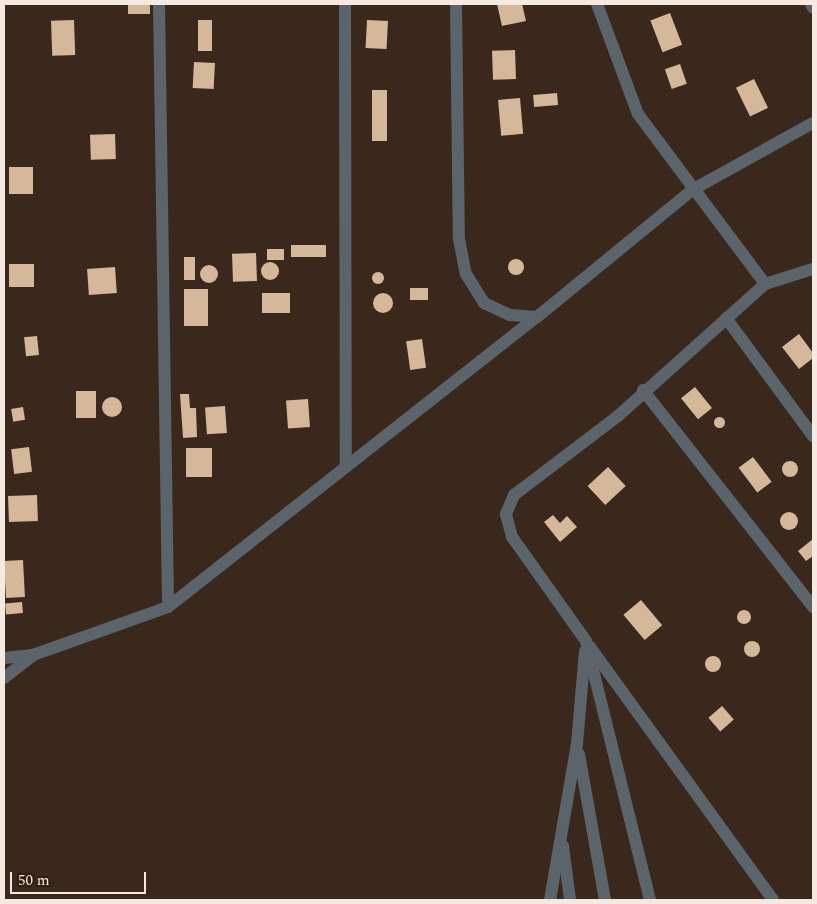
<!DOCTYPE html>
<html>
<head>
<meta charset="utf-8">
<style>
	body { margin:0 }
	#map { position:relative; width:817px; height:904px; overflow:hidden; background:#3b281d; font-family:Spectral,serif }
	div>[style] { position:absolute }
	[style*='--x'] { left:calc(var(--x)*1px); top:calc(var(--y)*1px); width:calc(var(--w)*1px); rotate:calc(var(--a)*1deg) }
	.building>* { inset:0; background:#d5b799; transform-origin:0 0 }
	.round { border-radius:50% }
	.minor>* { height:12px; margin:-6px; padding:0 6px; transform-origin:6px; border-radius:6px; background:#5c646b }
	span { translate:-50% -50%; white-space:nowrap; text-align:center; line-height:1.15; -webkit-text-stroke:5px #311f13; paint-order:stroke }
	.frame { position:absolute; inset:0; border:5px solid #f6e9e2; pointer-events:none }
	.scale { position:absolute; left:10px; top:872px; width:136px; height:22px; box-sizing:border-box; border:2px solid #f6e9e2; border-top:0; padding-left:6px; font-size:15px; line-height:18px; white-space:nowrap; color:#f6e9e2; -webkit-text-stroke:4px #311f13; paint-order:stroke }
</style>
</head>
<body>
<div id="map">
	<div class="building">
		<i style="left:128px;top:4px;width:22px;height:10px"></i>
		<i style="clip-path:polygon(497px 4px,522px 4px,526px 21px,502px 26px)"></i>
		<i style="left:670px;top:13px;width:34px;height:21px;rotate:69deg"></i>
		<i style="left:74px;top:20px;width:35px;height:23px;rotate:88deg"></i>
		<i style="left:198px;top:20px;width:14px;height:31px"></i>
		<i style="left:367px;top:20px;width:21px;height:28px;rotate:3deg"></i>
		<i style="left:515px;top:50px;width:29px;height:23px;rotate:88deg"></i>
		<i style="left:194px;top:62px;width:21px;height:26px;rotate:3deg"></i>
		<i style="left:680px;top:64px;width:21px;height:16px;rotate:71deg"></i>
		<i style="left:754px;top:79px;width:32px;height:20px;rotate:64deg"></i>
		<i style="left:372px;top:90px;width:15px;height:51px"></i>
		<i style="left:557px;top:93px;width:12px;height:24px;rotate:85deg"></i>
		<i style="left:520px;top:98px;width:36px;height:22px;rotate:85deg"></i>
		<i style="left:115px;top:134px;width:25px;height:25px;rotate:88deg"></i>
		<i style="left:9px;top:167px;width:24px;height:27px"></i>
		<i style="left:326px;top:245px;width:12px;height:35px;rotate:90deg"></i>
		<i style="left:267px;top:249px;width:17px;height:11px"></i>
		<i style="left:256px;top:253px;width:28px;height:24px;rotate:88deg"></i>
		<i style="left:184px;top:257px;width:11px;height:23px"></i>
		<i class="round" style="left:508px;top:259px;width:16px;height:16px"></i>
		<i class="round" style="left:261px;top:262px;width:18px;height:18px"></i>
		<i style="left:9px;top:264px;width:25px;height:23px"></i>
		<i class="round" style="left:200px;top:265px;width:18px;height:18px"></i>
		<i style="left:115px;top:267px;width:26px;height:28px;rotate:86deg"></i>
		<i class="round" style="left:372px;top:272px;width:12px;height:12px"></i>
		<i style="left:410px;top:288px;width:18px;height:12px"></i>
		<i style="left:184px;top:289px;width:24px;height:37px"></i>
		<i style="left:262px;top:293px;width:28px;height:20px"></i>
		<i class="round" style="left:373px;top:293px;width:20px;height:20px"></i>
		<i style="clip-path:polygon(799px 334px,813px 353px,813px 358px,799px 369px,782px 347px)"></i>
		<i style="left:37px;top:336px;width:19px;height:13px;rotate:84deg"></i>
		<i style="left:422px;top:339px;width:29px;height:16px;rotate:82deg"></i>
		<i style="left:695px;top:387px;width:27px;height:18px;rotate:51deg"></i>
		<i style="left:76px;top:391px;width:20px;height:27px"></i>
		<i style="clip-path:polygon(180px 394px,189px 394px,190px 408px,196px 408px,197px 437px,183px 438px)"></i>
		<i class="round" style="left:102px;top:397px;width:20px;height:20px"></i>
		<i style="left:308px;top:399px;width:28px;height:22px;rotate:86deg"></i>
		<i style="left:225px;top:406px;width:27px;height:20px;rotate:86deg"></i>
		<i style="left:23px;top:407px;width:13px;height:12px;rotate:81deg"></i>
		<i class="round" style="left:713.5px;top:416.5px;width:11px;height:11px"></i>
		<i style="left:29px;top:447px;width:25px;height:18px;rotate:83deg"></i>
		<i style="left:186px;top:448px;width:26px;height:29px"></i>
		<i style="left:753px;top:457px;width:31px;height:18px;rotate:53deg"></i>
		<i class="round" style="left:782px;top:461px;width:16px;height:16px"></i>
		<i style="left:608px;top:467px;width:26px;height:28px;rotate:47deg"></i>
		<i style="left:37px;top:495px;width:26px;height:29px;rotate:88deg"></i>
		<i class="round" style="left:780px;top:512px;width:18px;height:18px"></i>
		<i style="clip-path:polygon(553px 515px,560px 523px,567px 516px,577px 527px,560px 542px,544px 522px)"></i>
		<i style="clip-path:polygon(813px 539px,813px 556px,806px 561px,798px 551px)"></i>
		<i style="left:23px;top:560px;width:37px;height:19px;rotate:87deg"></i>
		<i style="left:641px;top:600px;width:33px;height:23px;rotate:50deg"></i>
		<i style="left:22px;top:602px;width:11px;height:17px;rotate:85deg"></i>
		<i class="round" style="left:737px;top:610px;width:14px;height:14px"></i>
		<i class="round" style="left:744px;top:641px;width:16px;height:16px"></i>
		<i class="round" style="left:705px;top:656px;width:16px;height:16px"></i>
		<i style="left:722px;top:706px;width:18px;height:18px;rotate:49deg"></i>
	</div>
	<div class="minor">
		<i style="--x:159;--y:4;--w:603;--a:89.14"></i>
		<i style="--x:345;--y:4;--w:460;--a:89.9"></i>
		<i style="--x:456;--y:4;--w:235;--a:89.3"></i>
		<i style="--x:459;--y:239;--w:36;--a:79"></i>
		<i style="--x:466;--y:274;--w:34;--a:58"></i>
		<i style="--x:484;--y:303;--w:29;--a:25"></i>
		<i style="--x:510;--y:315;--w:27;--a:4"></i>
		<i style="--x:597;--y:4;--w:117;--a:69.6"></i>
		<i style="--x:638;--y:114;--w:212;--a:53.2"></i>
		<i style="--x:811;--y:4;--w:4;--a:63"></i>
		<i style="--x:726;--y:318;--w:147;--a:53.6"></i>
		<i style="--x:643;--y:390;--w:276;--a:51.9"></i>
		<i style="--x:590;--y:647;--w:312;--a:54.1"></i>
		<i style="--x:4;--y:658;--w:29;--a:-6"></i>
		<i style="--x:4;--y:678;--w:37;--a:-38"></i>
		<i style="--x:33;--y:655;--w:143;--a:-19.6"></i>
		<i style="--x:168;--y:607;--w:469;--a:-38.2"></i>
		<i style="--x:537;--y:317;--w:200;--a:-39.3"></i>
		<i style="--x:692;--y:190;--w:138;--a:-29"></i>
		<i style="--x:579;--y:754;--w:148;--a:79.9"></i>
		<i style="--x:563;--y:846;--w:54;--a:82.6"></i>
		<i style="--x:550;--y:900;--w:158;--a:-80.2"></i>
		<i style="--x:577;--y:744;--w:93;--a:-85.1"></i>
		<i style="--x:650;--y:900;--w:267;--a:-103.9"></i>
		<i style="--x:586;--y:641;--w:128;--a:-125.4"></i>
		<i style="--x:512;--y:537;--w:24;--a:-105"></i>
		<i style="--x:506;--y:514;--w:21;--a:-67"></i>
		<i style="--x:514;--y:495;--w:131;--a:-37.2"></i>
		<i style="--x:618;--y:416;--w:198;--a:-41.9"></i>
		<i style="--x:765;--y:284;--w:50;--a:-17.4"></i>
	</div>
	<div class="frame"></div>
	<div class="scale">50 m</div>
</div>
</body>
</html>
